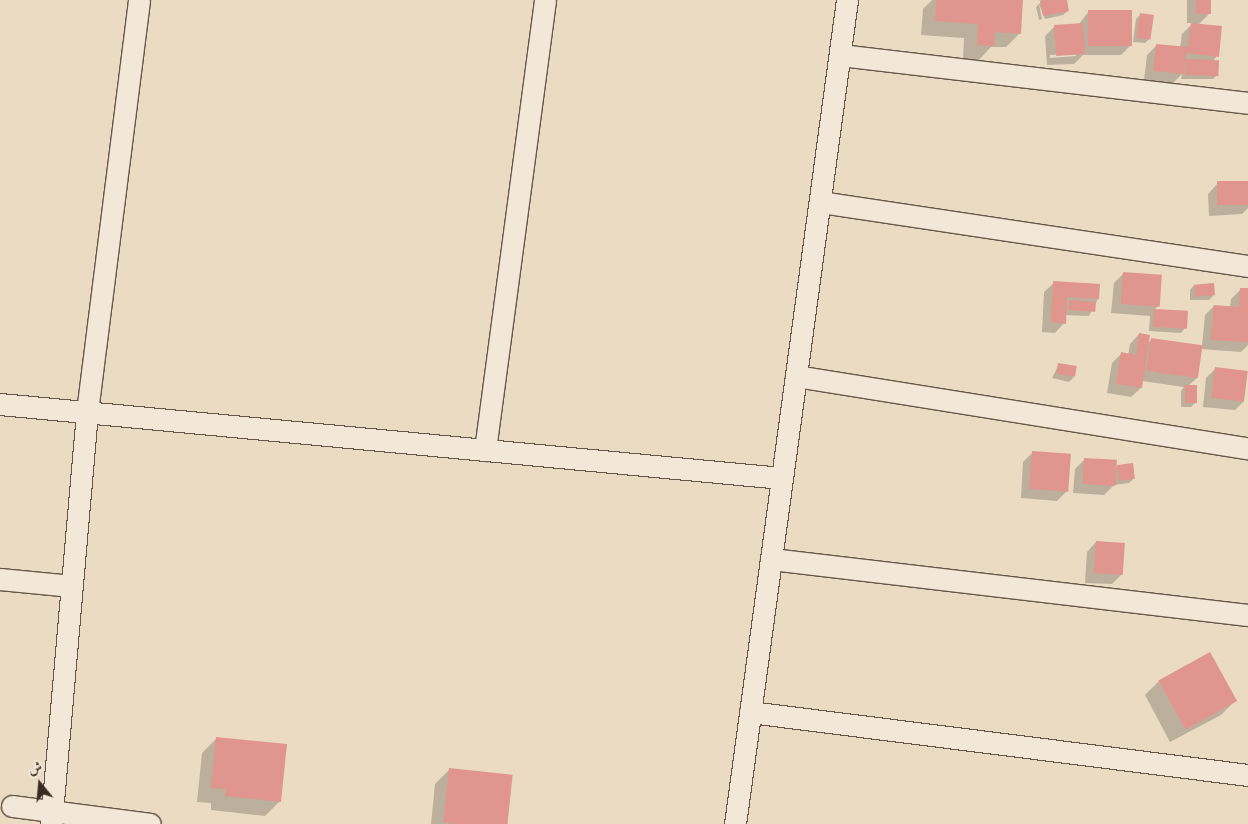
<!DOCTYPE html>
<html>
<head>
<meta charset="utf-8">
<style>
	body { margin:0 }
	#map { position:relative; width:1248px; height:824px; overflow:hidden; background:#ecdbc3; font-family:"Sorts Mill Goudy",Amiri,serif }
	div>[style] { position:absolute }
	[style*='--x'] { left:calc(var(--x)*1px); top:calc(var(--y)*1px); width:calc(var(--w)*1px); rotate:calc(var(--a)*1deg) }
	.shadow>* { inset:0; background:#0003 }
	.building>* { inset:0; background:#e0968e; transform-origin:0 0 }
	.roads { filter:drop-shadow(1px 0 #665748) drop-shadow(-1px 0 #665748) drop-shadow(0 1px #665748) drop-shadow(0 -1px #665748) }
	.minor>* { height:21px; margin:-10.5px; padding:0 10.5px; transform-origin:10.5px; border-radius:10.5px; background:#f3e8d8 }
	span { translate:-50% -50%; white-space:nowrap; text-align:center; line-height:1.15; -webkit-text-stroke:4px #f3e8d8; paint-order:stroke }
	.north { position:absolute; left:15px; top:759px; width:50px; height:50px; -webkit-text-stroke:4px #f3e8d8; paint-order:stroke; rotate:343deg; font-size:14px; font-weight:700; line-height:20px; text-align:center; color:#392b1f }
	.north::after { content:''; display:block; margin:auto; width:18px; height:22px; background:#392b1f; clip-path:polygon(50% 0,100% 100%,50% 72%,0 100%) }
</style>
</head>
<body>
<div id="map">
	<div class="shadow">
		<i style="clip-path:polygon(932px 0,1022px 0,1020px 33px,1006px 47px,991px 47px,979px 60px,963px 59px,964px 38px,921px 35px,923px 9px)"></i>
		<i style="clip-path:polygon(1038px 0,1066px 0,1068px 11px,1063px 15px,1045px 19px,1039px 4px,1042px 19px,1039px 20px,1036px 7px,1042px 1px)"></i>
		<i style="clip-path:polygon(1187px 0,1210px 0,1210px 13px,1198px 25px,1217px 56px,1213px 61px,1217px 75px,1213px 79px,1181px 79px,1182px 74px,1173px 83px,1144px 80px,1147px 55px,1156px 46px,1180px 48px,1182px 34px,1193px 23px,1187px 23px)"></i>
		<i style="clip-path:polygon(evenodd,1089px 11px,1131px 45px,1121px 55px,1083px 55px,1074px 64px,1047px 65px,1045px 36px,1055px 26px,1079px 24px,1089px 11px,1076px 54px,1076px 56px,1050px 58px,1050px 55px,1076px 54px)"></i>
		<i style="clip-path:polygon(1141px 14px,1150px 38px,1145px 43px,1133px 42px,1136px 19px)"></i>
		<i style="clip-path:polygon(1248px 182px,1248px 208px,1242px 214px,1209px 216px,1208px 194px,1217px 184px)"></i>
		<i style="clip-path:polygon(1123px 274px,1158px 306px,1154px 310px,1187px 312px,1185px 328px,1181px 333px,1149px 331px,1150px 316px,1111px 313px,1114px 283px)"></i>
		<i style="clip-path:polygon(1054px 283px,1098px 299px,1089px 316px,1065px 315px,1064px 323px,1055px 333px,1042px 332px,1044px 292px)"></i>
		<i style="clip-path:polygon(1194px 285px,1214px 295px,1209px 300px,1190px 300px,1190px 290px)"></i>
		<i style="clip-path:polygon(1241px 289px,1248px 290px,1248px 345px,1241px 352px,1201px 349px,1197px 378px,1188px 386px,1195px 403px,1191px 407px,1181px 407px,1181px 391px,1184px 387px,1142px 381px,1141px 388px,1131px 397px,1107px 393px,1112px 363px,1121px 354px,1128px 355px,1130px 344px,1139px 334px,1147px 344px,1152px 339px,1202px 346px,1205px 315px,1214px 306px,1230px 307px,1231px 299px)"></i>
		<i style="clip-path:polygon(1059px 364px,1074px 377px,1069px 382px,1052px 378px)"></i>
		<i style="clip-path:polygon(1215px 369px,1244px 401px,1235px 410px,1203px 407px,1206px 378px)"></i>
		<i style="clip-path:polygon(1033px 452px,1067px 491px,1057px 501px,1021px 498px,1023px 462px)"></i>
		<i style="clip-path:polygon(1085px 459px,1115px 468px,1118px 465px,1133px 479px,1129px 483px,1114px 485px,1104px 495px,1073px 493px,1075px 469px)"></i>
		<i style="clip-path:polygon(1096px 542px,1122px 574px,1112px 584px,1085px 583px,1087px 552px)"></i>
		<i style="clip-path:polygon(1159px 681px,1235px 701px,1221px 715px,1170px 742px,1145px 695px)"></i>
		<i style="clip-path:polygon(217px 738px,280px 801px,265px 816px,211px 810px,211px 803px,197px 802px,202px 753px)"></i>
		<i style="clip-path:polygon(449px 770px,512px 776px,507px 824px,431px 824px,435px 784px)"></i>
	</div>
	<div class="building">
		<i style="clip-path:polygon(936px 0,1023px 0,1021px 34px,995px 32px,994px 46px,977px 45px,978px 24px,935px 21px)"></i>
		<i style="clip-path:polygon(1045px 0,1067px 0,1069px 11px,1043px 16px,1040px 1px)"></i>
		<i style="left:1196px;top:0;width:15px;height:14px"></i>
		<i style="left:1088px;top:10px;width:44px;height:36px"></i>
		<i style="left:1140px;top:13px;width:14px;height:25px;rotate:8deg"></i>
		<i style="left:1083px;top:23px;width:31px;height:29px;rotate:86deg"></i>
		<i style="clip-path:polygon(1191px 23px,1222px 26px,1219px 57px,1186px 53px,1184px 74px,1153px 71px,1156px 44px,1188px 47px)"></i>
		<i style="left:1186px;top:59px;width:33px;height:16px;rotate:2deg"></i>
		<i style="left:1248px;top:181px;width:24px;height:31px;rotate:90deg"></i>
		<i style="left:1123px;top:272px;width:39px;height:32px;rotate:4deg"></i>
		<i style="clip-path:polygon(1053px 281px,1100px 284px,1099px 299px,1067px 297px,1066px 324px,1051px 322px)"></i>
		<i style="left:1214px;top:283px;width:12px;height:20px;rotate:85deg"></i>
		<i style="clip-path:polygon(1240px 288px,1248px 288px,1248px 342px,1211px 340px,1214px 305px,1239px 307px)"></i>
		<i style="left:1069px;top:300px;width:27px;height:10px;rotate:4deg"></i>
		<i style="left:1154px;top:309px;width:34px;height:18px;rotate:3deg"></i>
		<i style="clip-path:polygon(1139px 333px,1150px 335px,1142px 388px,1116px 384px,1121px 352px,1136px 355px)"></i>
		<i style="left:1151px;top:338px;width:52px;height:33px;rotate:8deg"></i>
		<i style="left:1058px;top:363px;width:19px;height:11px;rotate:9deg"></i>
		<i style="left:1215px;top:367px;width:33px;height:31px;rotate:7deg"></i>
		<i style="left:1185px;top:385px;width:12px;height:18px"></i>
		<i style="left:1032px;top:451px;width:39px;height:38px;rotate:4deg"></i>
		<i style="left:1084px;top:458px;width:33px;height:26px;rotate:3deg"></i>
		<i style="left:1133px;top:463px;width:16px;height:16px;rotate:83deg"></i>
		<i style="left:1096px;top:541px;width:29px;height:32px;rotate:4deg"></i>
		<i style="left:1210px;top:652px;width:56px;height:59px;rotate:61deg"></i>
		<i style="clip-path:polygon(216px 737px,287px 744px,281px 802px,225px 796px,225px 789px,211px 788px)"></i>
		<i style="left:449px;top:768px;width:64px;height:55px;rotate:6deg"></i>
	</div>
	<div class="roads">
		<div class="minor">
			<i style="--x:840;--y:55;--w:411;--a:6.7"></i>
			<i style="--x:820;--y:202;--w:433;--a:8.5"></i>
			<i style="--x:796;--y:376;--w:458;--a:9.1"></i>
			<i style="--x:0;--y:404;--w:785;--a:5.41"></i>
			<i style="--x:485;--y:450;--w:454;--a:-82.4"></i>
			<i style="--x:771;--y:559;--w:480;--a:6.7"></i>
			<i style="--x:0;--y:579;--w:72;--a:5.6"></i>
			<i style="--x:750;--y:712;--w:502;--a:7.21"></i>
			<i style="--x:12;--y:806;--w:139;--a:7.4"></i>
			<i style="--x:51;--y:824;--w:414;--a:-85"></i>
			<i style="--x:87;--y:412;--w:415;--a:-82.8"></i>
			<i style="--x:735;--y:824;--w:832;--a:-82.26"></i>
		</div>
	</div>
	<div class="north">ش</div>
</div>
</body>
</html>
